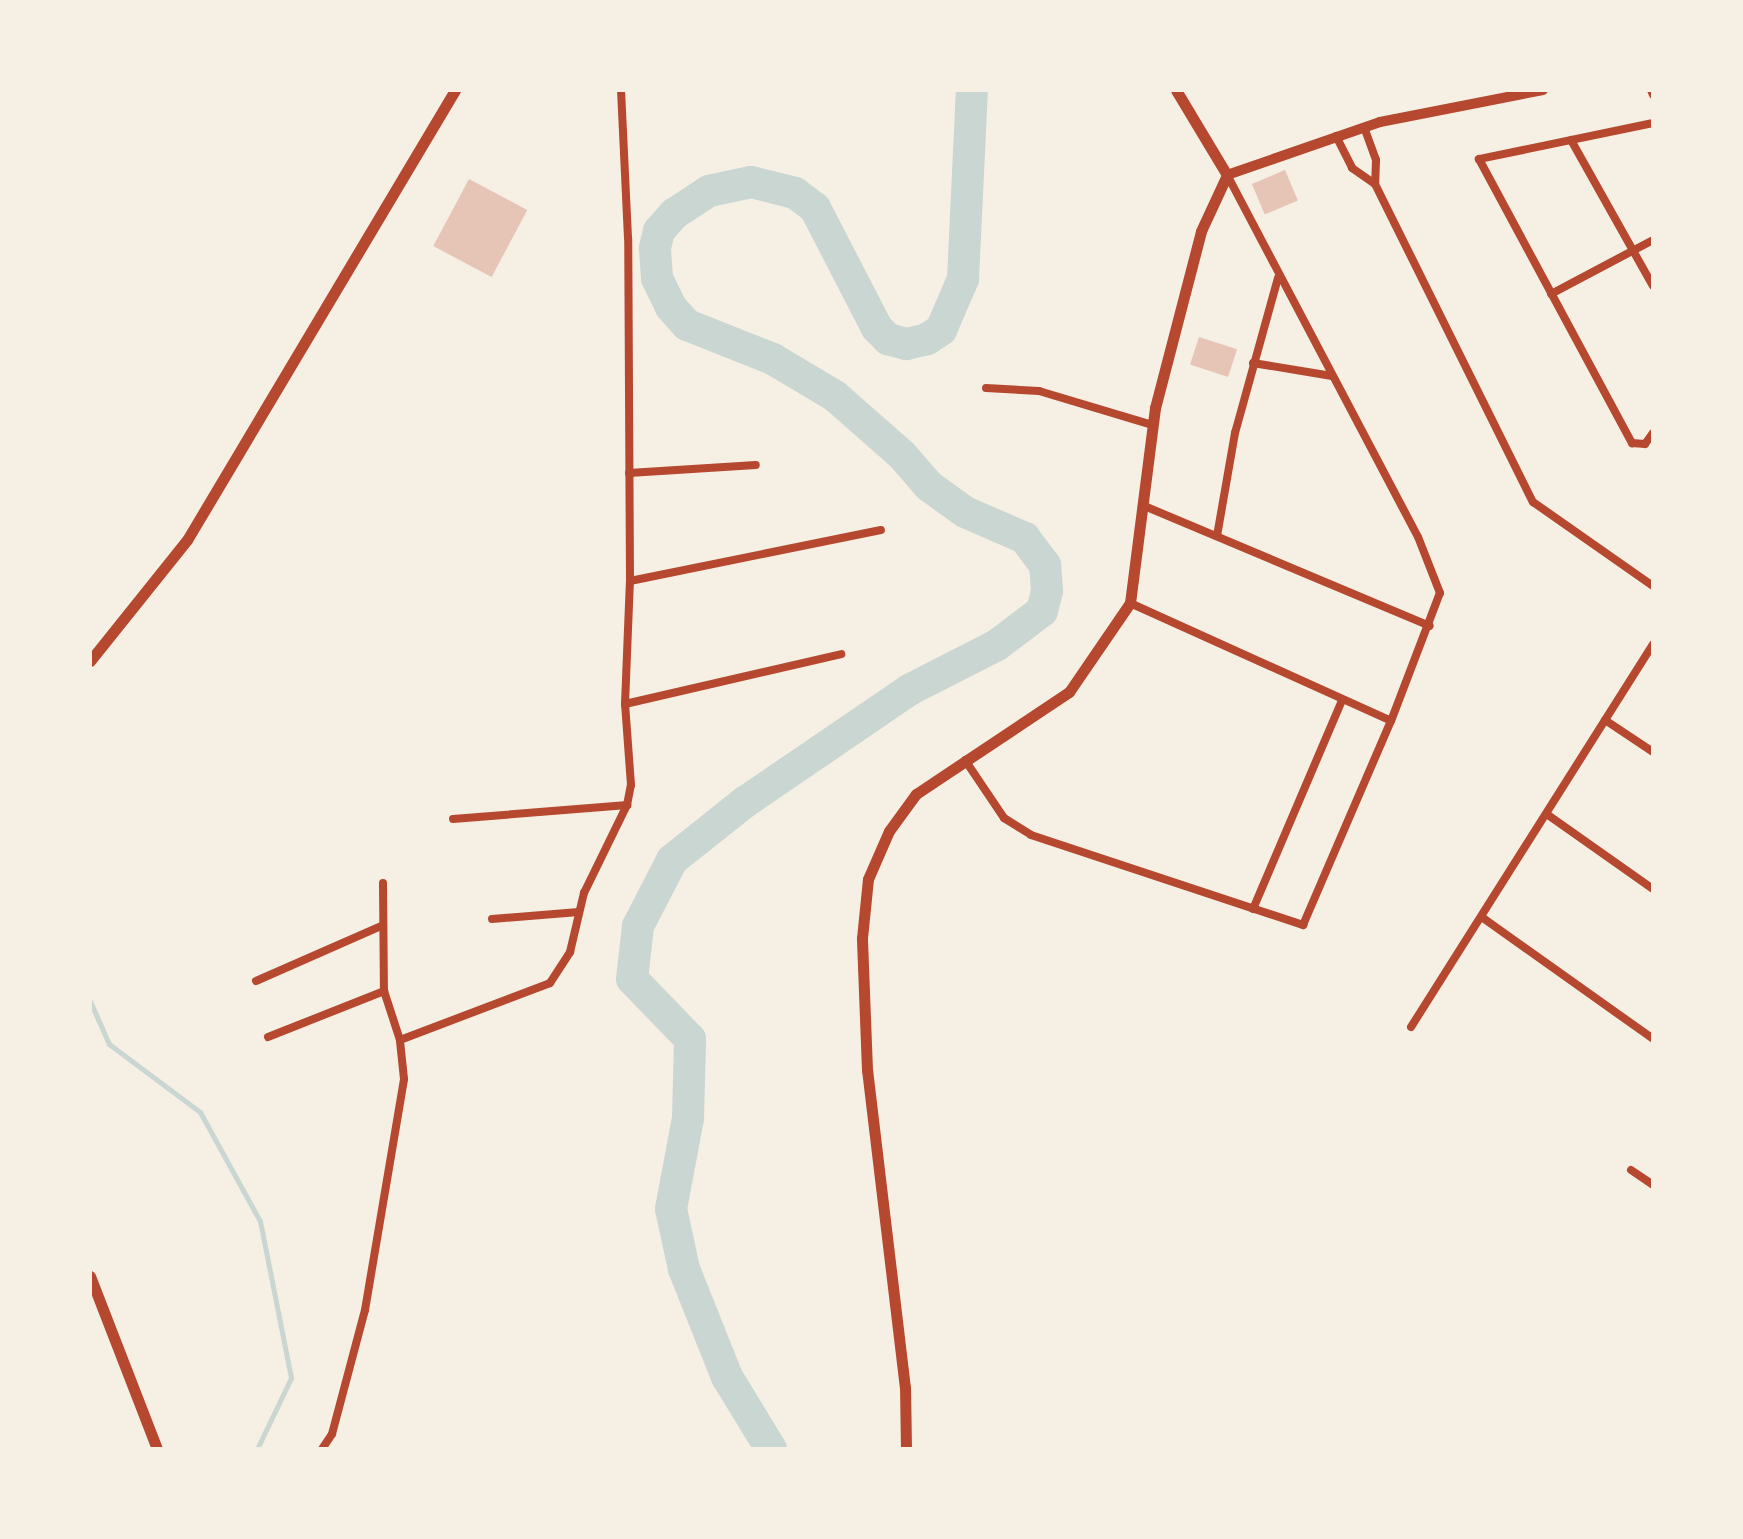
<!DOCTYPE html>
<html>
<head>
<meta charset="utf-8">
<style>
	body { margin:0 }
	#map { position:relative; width:1743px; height:1539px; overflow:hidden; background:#f6efe4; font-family:"Playfair Display",serif }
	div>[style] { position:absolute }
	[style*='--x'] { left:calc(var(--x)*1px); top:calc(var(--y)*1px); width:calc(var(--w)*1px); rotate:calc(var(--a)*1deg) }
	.stream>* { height:5px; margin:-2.5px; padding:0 2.5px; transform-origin:2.5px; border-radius:2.5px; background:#c9d6d2 }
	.river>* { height:32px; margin:-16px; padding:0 16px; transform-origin:16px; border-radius:16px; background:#c9d6d2 }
	.building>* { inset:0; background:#e6c5b7; transform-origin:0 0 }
	.minor>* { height:8px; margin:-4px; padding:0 4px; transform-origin:4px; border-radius:4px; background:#b5482f }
	.tertiary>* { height:10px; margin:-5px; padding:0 5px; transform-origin:5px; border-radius:5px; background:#b5482f }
	.secondary>* { height:11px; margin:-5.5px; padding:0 5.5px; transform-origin:5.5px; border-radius:5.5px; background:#b5482f }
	span { translate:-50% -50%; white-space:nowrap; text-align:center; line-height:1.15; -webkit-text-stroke:10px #f6efe4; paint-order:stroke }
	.frame { position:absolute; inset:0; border:92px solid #f6efe4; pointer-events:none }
</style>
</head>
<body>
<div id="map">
	<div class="stream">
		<i style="--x:90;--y:1001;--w:47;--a:66.2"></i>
		<i style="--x:109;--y:1044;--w:114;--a:36.8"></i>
		<i style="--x:200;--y:1112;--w:124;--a:61.2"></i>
		<i style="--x:260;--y:1221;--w:160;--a:78.8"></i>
		<i style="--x:291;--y:1378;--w:79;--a:115.6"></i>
	</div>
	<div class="river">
		<i style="--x:771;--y:1449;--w:84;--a:-121.4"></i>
		<i style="--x:727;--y:1377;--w:116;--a:-111.7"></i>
		<i style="--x:684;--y:1269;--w:61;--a:-102.2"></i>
		<i style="--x:671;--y:1209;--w:93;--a:-79.4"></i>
		<i style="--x:688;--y:1118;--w:79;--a:-88.5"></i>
		<i style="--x:690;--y:1039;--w:83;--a:-134"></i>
		<i style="--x:632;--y:979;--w:53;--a:-83.5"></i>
		<i style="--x:638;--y:926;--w:74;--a:-62.7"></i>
		<i style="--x:672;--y:860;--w:93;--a:-38.5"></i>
		<i style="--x:745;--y:802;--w:199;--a:-34.3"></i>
		<i style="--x:909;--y:690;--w:99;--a:-27.1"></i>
		<i style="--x:997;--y:645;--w:56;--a:-37.1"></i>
		<i style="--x:1042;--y:611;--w:21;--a:-76"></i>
		<i style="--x:1047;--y:591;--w:26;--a:-94"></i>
		<i style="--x:1045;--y:565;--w:34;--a:-127"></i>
		<i style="--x:1025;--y:538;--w:65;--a:-156.6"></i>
		<i style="--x:965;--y:512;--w:44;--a:-144.2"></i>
		<i style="--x:929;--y:486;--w:41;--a:-131.1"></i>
		<i style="--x:902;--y:455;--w:89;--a:-138.6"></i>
		<i style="--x:835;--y:396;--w:72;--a:-149.2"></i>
		<i style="--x:773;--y:359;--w:92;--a:-158.4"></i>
		<i style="--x:687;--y:325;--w:24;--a:-132"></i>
		<i style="--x:671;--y:307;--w:32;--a:-116"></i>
		<i style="--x:657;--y:278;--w:30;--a:-94"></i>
		<i style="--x:655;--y:248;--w:17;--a:-77"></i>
		<i style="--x:659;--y:231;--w:23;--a:-49"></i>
		<i style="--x:674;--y:214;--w:42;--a:-33.3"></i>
		<i style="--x:709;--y:191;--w:43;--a:-12.1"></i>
		<i style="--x:751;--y:182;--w:45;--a:14"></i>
		<i style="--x:795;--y:193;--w:25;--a:37"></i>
		<i style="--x:815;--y:208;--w:135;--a:62.7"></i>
		<i style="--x:877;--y:328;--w:16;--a:45"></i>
		<i style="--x:888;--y:339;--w:19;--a:16"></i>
		<i style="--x:906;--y:344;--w:22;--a:-13"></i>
		<i style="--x:927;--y:339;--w:17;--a:-33"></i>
		<i style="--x:941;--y:330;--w:56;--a:-66.7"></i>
		<i style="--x:963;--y:279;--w:189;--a:-87.3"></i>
	</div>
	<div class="building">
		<i style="left:1285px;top:170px;width:33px;height:36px;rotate:67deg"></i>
		<i style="left:469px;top:179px;width:66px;height:76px;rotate:28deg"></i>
		<i style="left:1199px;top:337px;width:40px;height:29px;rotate:18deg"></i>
	</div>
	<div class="minor">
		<i style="--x:1651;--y:90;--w:5;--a:68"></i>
		<i style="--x:1653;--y:123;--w:178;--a:168.3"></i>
		<i style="--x:1479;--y:159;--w:323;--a:61.7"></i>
		<i style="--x:1632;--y:443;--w:13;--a:4"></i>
		<i style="--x:1645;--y:444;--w:14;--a:-54"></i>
		<i style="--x:1364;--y:127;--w:35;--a:70"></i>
		<i style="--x:1376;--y:160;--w:24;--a:92"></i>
		<i style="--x:1336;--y:136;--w:36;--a:63"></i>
		<i style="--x:1352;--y:168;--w:28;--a:35"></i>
		<i style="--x:1375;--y:184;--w:355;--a:63.6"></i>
		<i style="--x:1533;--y:502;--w:146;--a:35"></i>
		<i style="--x:1571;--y:140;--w:167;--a:60.7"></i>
		<i style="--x:1551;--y:294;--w:115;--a:-27.9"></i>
		<i style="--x:1253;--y:363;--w:80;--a:9.3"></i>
		<i style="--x:986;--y:388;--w:53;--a:3.2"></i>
		<i style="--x:1039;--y:391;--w:118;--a:16.7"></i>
		<i style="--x:629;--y:473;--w:127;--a:-3.6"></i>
		<i style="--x:1142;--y:505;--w:312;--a:22.8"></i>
		<i style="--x:1217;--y:536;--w:105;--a:-80.1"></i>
		<i style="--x:1235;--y:433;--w:161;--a:-74.5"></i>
		<i style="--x:630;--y:581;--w:256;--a:-11.5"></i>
		<i style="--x:1130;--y:603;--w:286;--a:24.3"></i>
		<i style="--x:625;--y:704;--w:222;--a:-13"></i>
		<i style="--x:1605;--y:720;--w:58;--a:33.7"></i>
		<i style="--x:965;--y:760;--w:70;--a:56.1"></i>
		<i style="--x:1004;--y:818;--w:32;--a:32"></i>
		<i style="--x:1031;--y:835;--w:287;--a:18.3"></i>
		<i style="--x:1303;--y:925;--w:222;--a:-66.7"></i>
		<i style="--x:1391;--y:721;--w:137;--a:-69.1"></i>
		<i style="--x:1440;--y:593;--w:60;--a:-111.4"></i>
		<i style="--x:1418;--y:537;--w:409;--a:-117.8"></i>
		<i style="--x:1548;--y:815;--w:128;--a:35.2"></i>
		<i style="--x:453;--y:819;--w:175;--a:-4.6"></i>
		<i style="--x:383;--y:883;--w:108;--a:89.5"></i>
		<i style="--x:384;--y:991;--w:52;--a:71.9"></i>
		<i style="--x:1253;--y:909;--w:227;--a:-66.9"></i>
		<i style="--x:1483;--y:918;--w:209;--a:35.4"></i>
		<i style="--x:492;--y:919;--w:87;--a:-4.6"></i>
		<i style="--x:256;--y:981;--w:137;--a:-23.7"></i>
		<i style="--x:1411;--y:1027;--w:453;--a:-57.7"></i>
		<i style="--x:268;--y:1037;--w:125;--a:-21.6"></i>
		<i style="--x:1631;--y:1170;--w:27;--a:34"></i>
		<i style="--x:322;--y:1449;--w:18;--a:-56"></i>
		<i style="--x:332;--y:1434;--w:128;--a:-75.1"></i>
		<i style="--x:365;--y:1310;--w:234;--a:-80.4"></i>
		<i style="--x:404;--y:1079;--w:39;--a:-96"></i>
		<i style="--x:400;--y:1040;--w:160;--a:-20.8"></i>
		<i style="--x:550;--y:983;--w:37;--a:-57"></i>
		<i style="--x:570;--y:952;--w:61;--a:-76.7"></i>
		<i style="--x:584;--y:893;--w:98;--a:-64"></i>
		<i style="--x:627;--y:805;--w:20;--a:-79"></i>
		<i style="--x:631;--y:785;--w:81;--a:-94.2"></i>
		<i style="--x:625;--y:704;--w:123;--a:-87.7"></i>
		<i style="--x:630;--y:581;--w:343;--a:-90.3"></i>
		<i style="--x:628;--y:238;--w:148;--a:-92.7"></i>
	</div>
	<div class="tertiary">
		<i style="--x:1227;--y:175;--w:162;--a:-19.1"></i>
		<i style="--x:1380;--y:122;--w:166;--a:-11.1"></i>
	</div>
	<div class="secondary">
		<i style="--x:90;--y:661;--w:155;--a:-51.3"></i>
		<i style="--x:187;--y:540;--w:524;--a:-59.22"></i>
		<i style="--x:90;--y:1276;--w:186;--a:68.8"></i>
		<i style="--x:906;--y:1449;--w:61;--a:-90.9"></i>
		<i style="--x:905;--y:1388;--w:320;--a:-96.8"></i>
		<i style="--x:867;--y:1070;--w:132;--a:-92.2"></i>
		<i style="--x:862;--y:938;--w:59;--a:-84.2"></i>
		<i style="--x:868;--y:879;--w:52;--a:-66.4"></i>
		<i style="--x:889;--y:831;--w:46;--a:-53.9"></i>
		<i style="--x:916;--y:794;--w:184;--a:-33.7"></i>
		<i style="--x:1069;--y:692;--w:108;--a:-55.6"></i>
		<i style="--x:1130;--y:603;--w:197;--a:-82.7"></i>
		<i style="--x:1155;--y:408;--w:183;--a:-75.4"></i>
		<i style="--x:1201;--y:231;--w:62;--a:-65.1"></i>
		<i style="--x:1227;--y:175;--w:99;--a:-121"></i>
	</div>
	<div class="frame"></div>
</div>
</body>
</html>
